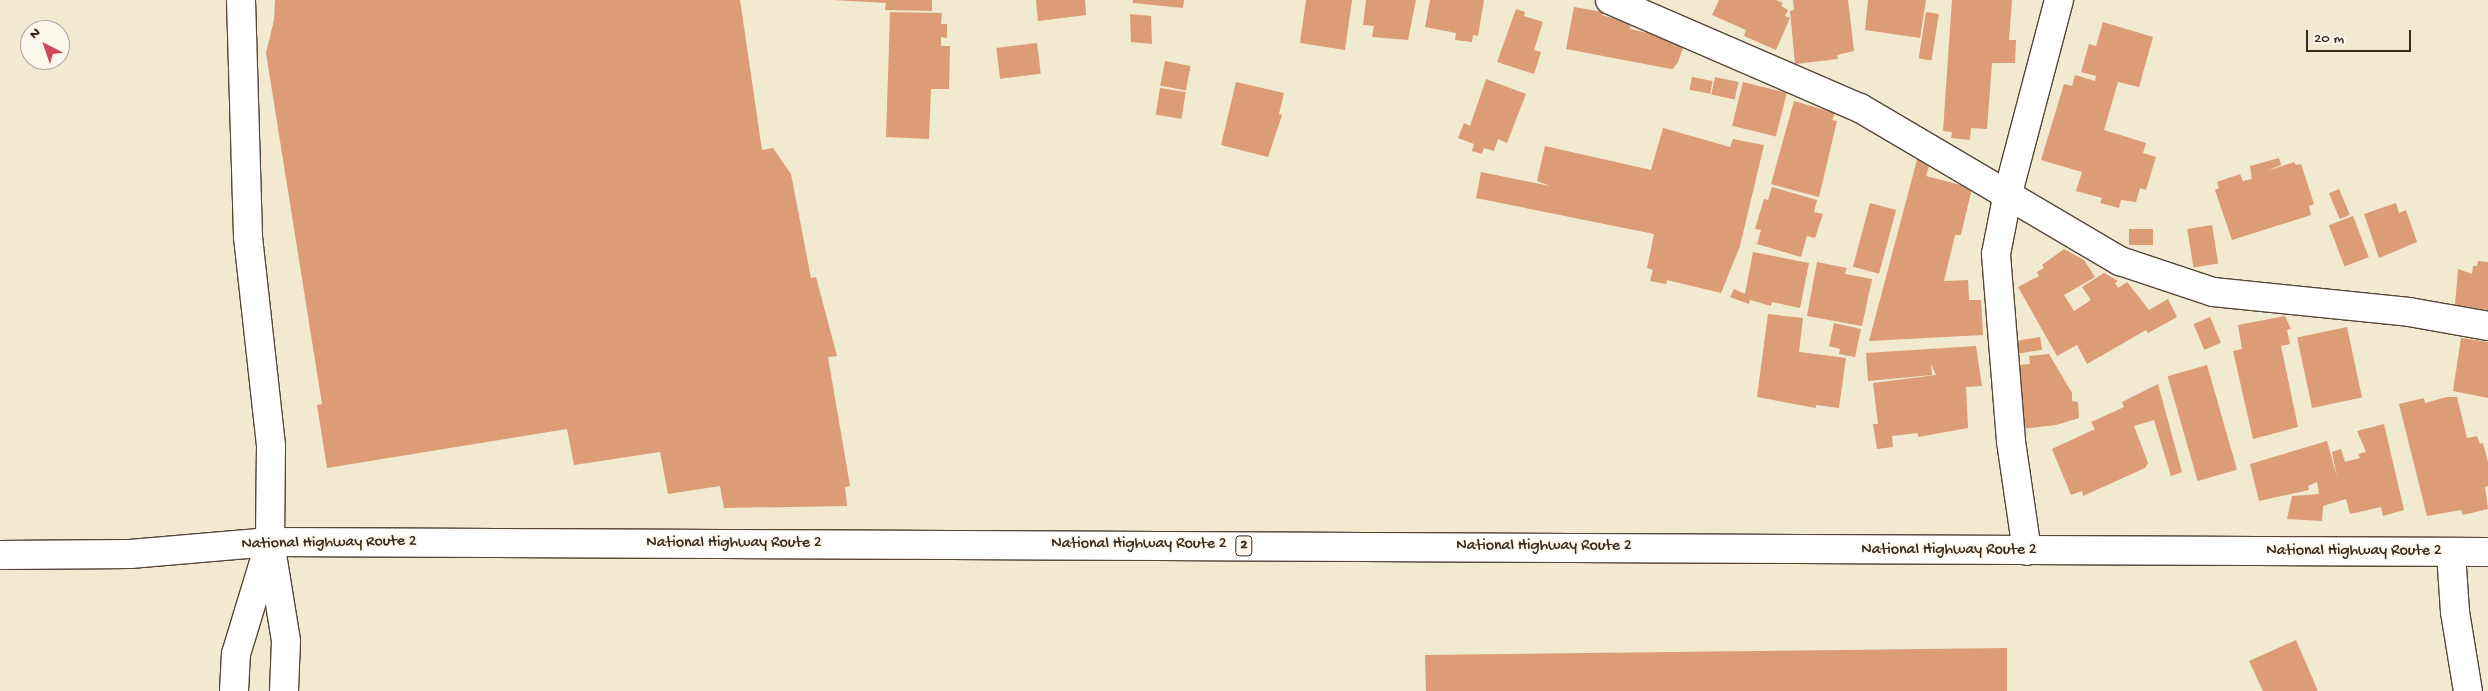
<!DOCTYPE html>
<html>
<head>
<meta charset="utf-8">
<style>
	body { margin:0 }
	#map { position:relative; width:2488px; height:691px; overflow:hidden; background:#f1e9d0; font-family:"Gochi Hand",sans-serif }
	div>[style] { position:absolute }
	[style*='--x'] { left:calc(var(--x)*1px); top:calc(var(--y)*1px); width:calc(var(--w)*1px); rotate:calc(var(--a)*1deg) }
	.building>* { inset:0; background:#dc9c76; transform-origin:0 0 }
	.roads { filter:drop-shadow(1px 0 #564739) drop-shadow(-1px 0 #564739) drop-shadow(0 1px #564739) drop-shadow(0 -1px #564739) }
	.minor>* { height:28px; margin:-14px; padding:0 14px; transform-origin:14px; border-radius:14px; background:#fff }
	.highway>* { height:28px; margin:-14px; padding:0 14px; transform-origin:14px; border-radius:14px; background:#fff }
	span { translate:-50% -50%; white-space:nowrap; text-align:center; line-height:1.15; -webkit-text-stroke:4px #fbf7ec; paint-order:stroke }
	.shield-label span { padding:1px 4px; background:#fbf7ec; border:1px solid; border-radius:4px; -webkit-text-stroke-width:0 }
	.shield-label { font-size:15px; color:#3b2a1e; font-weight:700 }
	.street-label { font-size:16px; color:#3b2a1e }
	.north { position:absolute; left:20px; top:20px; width:50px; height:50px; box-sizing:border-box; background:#fbf7ec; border:1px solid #aea59a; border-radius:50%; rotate:319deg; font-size:14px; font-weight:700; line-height:20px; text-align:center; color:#3b2a1e }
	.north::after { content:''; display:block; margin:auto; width:18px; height:22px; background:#d1495b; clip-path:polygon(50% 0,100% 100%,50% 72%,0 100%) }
	.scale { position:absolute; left:2306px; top:30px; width:105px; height:22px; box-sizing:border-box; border:2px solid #3b2a1e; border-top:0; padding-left:6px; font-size:15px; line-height:18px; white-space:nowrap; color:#3b2a1e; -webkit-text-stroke:4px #fbf7ec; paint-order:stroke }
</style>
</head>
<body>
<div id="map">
	<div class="building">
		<i style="clip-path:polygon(275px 0,740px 0,762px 150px,773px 148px,791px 174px,811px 278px,816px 277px,837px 356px,828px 357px,850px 486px,845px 487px,847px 506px,724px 508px,720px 486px,668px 494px,660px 452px,574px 465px,567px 429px,327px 468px,317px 405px,322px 404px,266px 53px,274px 20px)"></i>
		<i style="clip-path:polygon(833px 0,932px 0,932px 11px,885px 10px,886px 3px)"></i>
		<i style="clip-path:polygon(1036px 0,1085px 0,1086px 15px,1038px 21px)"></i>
		<i style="clip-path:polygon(1133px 0,1184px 0,1183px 8px,1133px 3px)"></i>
		<i style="clip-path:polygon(1306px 0,1352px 0,1345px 50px,1300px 43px)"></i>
		<i style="clip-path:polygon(1366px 0,1416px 0,1408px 40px,1372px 37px,1374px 26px,1363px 25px)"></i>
		<i style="clip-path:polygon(1430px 0,1484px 0,1478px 36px,1473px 35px,1472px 42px,1455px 40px,1456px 33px,1425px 27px)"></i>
		<i style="clip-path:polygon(1719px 0,1776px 0,1783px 3px,1781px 6px,1788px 10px,1785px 16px,1790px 18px,1776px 50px,1744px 36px,1746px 30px,1712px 15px)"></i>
		<i style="clip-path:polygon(1793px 0,1848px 0,1854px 51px,1837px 55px,1838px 59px,1795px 64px,1790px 11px,1794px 10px)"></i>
		<i style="clip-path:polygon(1868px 0,1926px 0,1920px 38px,1865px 30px)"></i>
		<i style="clip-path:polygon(1952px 0,2012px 0,2009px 40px,2016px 40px,2015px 63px,1992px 63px,1987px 129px,1971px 128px,1970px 140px,1951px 138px,1952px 132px,1943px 131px)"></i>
		<i style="clip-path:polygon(1574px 7px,1603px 12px,1602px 15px,1630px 23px,1630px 29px,1671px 38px,1684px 45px,1678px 62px,1673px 69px,1666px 68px,1566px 49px)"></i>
		<i style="clip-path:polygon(1516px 9px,1525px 12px,1524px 16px,1543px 22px,1534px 50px,1541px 52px,1534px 74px,1497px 62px)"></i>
		<i style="clip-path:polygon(890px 12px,942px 13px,941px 24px,947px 24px,947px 38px,941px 37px,941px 46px,950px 46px,949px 89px,931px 89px,929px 139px,886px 137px)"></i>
		<i style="left:1926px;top:12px;width:13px;height:47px;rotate:9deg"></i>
		<i style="clip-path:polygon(1130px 14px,1151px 16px,1152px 44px,1131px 42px)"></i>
		<i style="clip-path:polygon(2103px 22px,2153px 37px,2139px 87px,2118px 82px,2104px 130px,2146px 143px,2143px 153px,2156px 157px,2146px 190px,2140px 188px,2136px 202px,2121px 200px,2119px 208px,2100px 203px,2102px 198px,2076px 191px,2082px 172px,2041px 160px,2064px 84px,2072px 86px,2075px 75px,2095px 81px,2096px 76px,2081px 72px,2089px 44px,2096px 46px)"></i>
		<i style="left:1037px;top:43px;width:31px;height:41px;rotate:83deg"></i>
		<i style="left:1165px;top:61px;width:26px;height:25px;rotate:11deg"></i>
		<i style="left:1692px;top:77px;width:21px;height:13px;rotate:11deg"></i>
		<i style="left:1715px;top:77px;width:24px;height:18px;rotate:12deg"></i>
		<i style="clip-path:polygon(1486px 79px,1526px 94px,1507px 143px,1498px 139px,1494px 151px,1484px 148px,1482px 154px,1472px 151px,1474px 144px,1458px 138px,1464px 123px,1470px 126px)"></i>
		<i style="clip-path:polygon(1236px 82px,1284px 93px,1279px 114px,1282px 115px,1268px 157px,1221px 145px)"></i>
		<i style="left:1743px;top:82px;width:45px;height:45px;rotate:14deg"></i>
		<i style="left:1160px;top:88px;width:26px;height:27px;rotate:9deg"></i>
		<i style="clip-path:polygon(1794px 101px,1835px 113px,1832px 120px,1837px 121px,1819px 197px,1771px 184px)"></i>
		<i style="clip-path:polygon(1663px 128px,1730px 147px,1733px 139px,1764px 145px,1740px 246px,1721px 293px,1667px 280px,1666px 284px,1650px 281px,1653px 270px,1647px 268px,1654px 234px,1476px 198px,1481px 172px,1550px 186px,1537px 181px,1545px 146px,1651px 170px)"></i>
		<i style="clip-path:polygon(1918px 156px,1930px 162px,1926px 176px,1972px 188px,1961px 235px,1955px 235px,1944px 281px,1968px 280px,1969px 300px,1981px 300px,1983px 335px,1869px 341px)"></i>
		<i style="clip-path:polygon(2279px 158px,2281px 165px,2267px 171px,2294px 162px,2296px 165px,2301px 164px,2314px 204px,2309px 206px,2311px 215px,2232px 240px,2215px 190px,2219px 188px,2217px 182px,2240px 174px,2243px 181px,2252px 179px,2250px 166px)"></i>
		<i style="clip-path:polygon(1772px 187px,1817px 200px,1814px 212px,1823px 214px,1815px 238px,1807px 236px,1801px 257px,1757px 244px,1761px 230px,1755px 229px,1764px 199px,1768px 200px)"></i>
		<i style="left:2339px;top:189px;width:28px;height:11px;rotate:67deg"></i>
		<i style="left:1870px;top:203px;width:27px;height:66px;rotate:15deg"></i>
		<i style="clip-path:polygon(2396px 203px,2399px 213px,2406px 210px,2417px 242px,2379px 258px,2364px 214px)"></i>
		<i style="left:2353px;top:216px;width:44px;height:26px;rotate:69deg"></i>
		<i style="left:2212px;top:225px;width:39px;height:25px;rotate:81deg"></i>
		<i style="left:2129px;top:229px;width:24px;height:16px"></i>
		<i style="clip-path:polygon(2064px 249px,2084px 260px,2095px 277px,2064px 295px,2074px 311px,2091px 300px,2082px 287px,2104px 273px,2118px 281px,2115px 283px,2118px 288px,2127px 282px,2149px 310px,2168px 299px,2177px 317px,2148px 333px,2146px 330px,2087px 364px,2077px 345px,2057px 356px,2018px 287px,2039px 276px,2037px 272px,2044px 268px,2042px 265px)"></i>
		<i style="clip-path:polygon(1753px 252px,1809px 263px,1800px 308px,1772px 302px,1771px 306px,1750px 300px,1749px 304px,1730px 297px,1734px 289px,1745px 294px)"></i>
		<i style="clip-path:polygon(2478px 261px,2488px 262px,2488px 310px,2455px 305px,2458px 269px,2472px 274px,2473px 266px,2477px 266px)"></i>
		<i style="clip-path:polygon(1817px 262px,1847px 268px,1845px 274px,1872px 279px,1862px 326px,1807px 316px)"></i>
		<i style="clip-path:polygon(1768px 314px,1803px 318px,1799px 352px,1846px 358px,1839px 408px,1816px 405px,1816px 408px,1757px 397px)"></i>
		<i style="clip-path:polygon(2285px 316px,2291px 329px,2287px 330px,2290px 344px,2281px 346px,2298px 427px,2253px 439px,2233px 351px,2242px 349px,2238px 325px)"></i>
		<i style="left:2210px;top:317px;width:28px;height:18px;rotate:67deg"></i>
		<i style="clip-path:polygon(1834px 323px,1861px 329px,1855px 357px,1839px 354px,1840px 349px,1829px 346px)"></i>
		<i style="left:2347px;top:327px;width:72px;height:51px;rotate:78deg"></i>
		<i style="left:2040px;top:337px;width:13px;height:25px;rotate:81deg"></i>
		<i style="clip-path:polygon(2461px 338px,2488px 342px,2488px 398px,2453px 391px)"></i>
		<i style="clip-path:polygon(1976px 346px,1982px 386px,1966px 387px,1968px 428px,1918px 437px,1918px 433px,1892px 436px,1893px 447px,1877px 449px,1873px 424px,1878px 424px,1873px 383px,1936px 375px,1931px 364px,1932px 375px,1868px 381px,1866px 353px)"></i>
		<i style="clip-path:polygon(2049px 354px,2072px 393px,2072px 401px,2078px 402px,2079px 418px,2056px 425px,2022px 429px,2017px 365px,2030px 364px,2029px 356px)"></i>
		<i style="left:2207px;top:365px;width:109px;height:41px;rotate:74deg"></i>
		<i style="clip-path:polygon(2158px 384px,2182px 472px,2171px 476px,2154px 420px,2134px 426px,2148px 463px,2145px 468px,2083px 496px,2082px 491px,2071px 495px,2052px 449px,2095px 429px,2091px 422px,2124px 407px,2122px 402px)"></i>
		<i style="clip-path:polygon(2447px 397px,2457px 397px,2467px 438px,2477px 436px,2480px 444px,2483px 443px,2488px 462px,2488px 486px,2485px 487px,2488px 509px,2463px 515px,2461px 510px,2427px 516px,2399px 404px,2424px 398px,2425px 403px)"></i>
		<i style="clip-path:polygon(2384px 424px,2404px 510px,2383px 516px,2381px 507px,2350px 514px,2346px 499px,2323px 506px,2322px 521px,2287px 519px,2292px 496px,2319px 494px,2317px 482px,2308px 486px,2309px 490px,2259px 501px,2250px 464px,2327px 441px,2337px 477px,2332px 452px,2341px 449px,2345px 462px,2360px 458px,2358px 454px,2366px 452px,2357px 431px)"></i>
		<i style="clip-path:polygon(2296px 640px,2318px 691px,2263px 691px,2249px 661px)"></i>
		<i style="clip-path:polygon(2007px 648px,2007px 691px,1426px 691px,1425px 655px)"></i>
	</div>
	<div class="roads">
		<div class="minor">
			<i style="--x:241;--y:0;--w:237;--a:88.3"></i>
			<i style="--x:248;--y:237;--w:210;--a:83.7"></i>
			<i style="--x:271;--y:446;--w:96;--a:90.6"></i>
			<i style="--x:270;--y:542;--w:100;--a:80.8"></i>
			<i style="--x:286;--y:641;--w:50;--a:92.3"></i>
			<i style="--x:1610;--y:0;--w:272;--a:23.4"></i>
			<i style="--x:1860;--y:108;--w:302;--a:30.5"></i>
			<i style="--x:2120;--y:261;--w:98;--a:18.4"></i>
			<i style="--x:2213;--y:292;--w:197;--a:5.8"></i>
			<i style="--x:2409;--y:312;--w:80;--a:10"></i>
			<i style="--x:2027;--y:551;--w:111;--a:-98.3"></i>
			<i style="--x:2011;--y:441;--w:188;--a:-94.6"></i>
			<i style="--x:1996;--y:254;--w:62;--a:-78.9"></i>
			<i style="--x:2008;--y:193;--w:200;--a:-75.2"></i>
			<i style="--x:2451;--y:553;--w:59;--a:86.1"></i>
			<i style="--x:2455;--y:612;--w:80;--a:80.7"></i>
			<i style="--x:234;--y:691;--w:37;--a:-87"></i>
			<i style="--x:236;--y:654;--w:110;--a:-73.1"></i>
		</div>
		<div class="highway">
			<i style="--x:0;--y:555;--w:130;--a:-0.4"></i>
			<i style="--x:130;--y:554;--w:141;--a:-4.9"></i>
			<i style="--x:270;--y:542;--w:2218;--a:0.26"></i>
		</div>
	</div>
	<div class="shield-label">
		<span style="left:1244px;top:546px">2</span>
	</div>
	<div class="street-label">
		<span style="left:329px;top:544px;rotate:-1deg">National Highway Route 2</span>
		<span style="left:734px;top:544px">National Highway Route 2</span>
		<span style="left:1139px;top:545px">National Highway Route 2</span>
		<span style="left:1544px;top:547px">National Highway Route 2</span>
		<span style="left:1949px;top:551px">National Highway Route 2</span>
		<span style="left:2354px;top:552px">National Highway Route 2</span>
	</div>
	<div class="north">N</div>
	<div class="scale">20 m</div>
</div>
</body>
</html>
